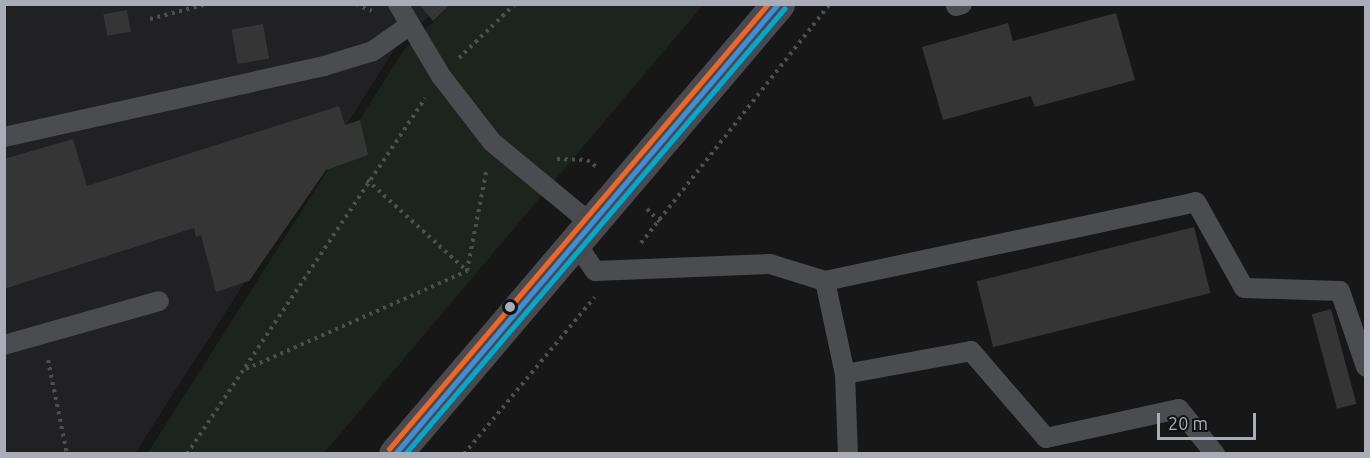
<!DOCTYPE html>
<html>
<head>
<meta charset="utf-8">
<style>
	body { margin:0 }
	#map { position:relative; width:1370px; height:458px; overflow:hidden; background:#171717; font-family:Ubuntu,sans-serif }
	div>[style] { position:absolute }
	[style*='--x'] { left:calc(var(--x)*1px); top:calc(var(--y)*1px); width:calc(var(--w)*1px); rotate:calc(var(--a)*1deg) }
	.built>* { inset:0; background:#212123 }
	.green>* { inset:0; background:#1d241e }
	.building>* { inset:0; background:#353536; transform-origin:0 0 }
	.path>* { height:4px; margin-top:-2px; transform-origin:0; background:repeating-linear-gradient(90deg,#4d4e52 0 3px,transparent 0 7.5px) }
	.lane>* { height:20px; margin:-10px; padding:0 10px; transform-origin:10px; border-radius:10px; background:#4b4c50 }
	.secondary>* { height:33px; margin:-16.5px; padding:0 16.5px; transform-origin:16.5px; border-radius:16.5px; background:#4a4a4e }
	.bus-1>* { height:4.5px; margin:-2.25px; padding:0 2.25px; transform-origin:2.25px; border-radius:2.25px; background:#3a90db }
	.bus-2>* { height:4.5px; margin:-2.25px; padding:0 2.25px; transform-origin:2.25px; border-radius:2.25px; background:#00a9ce }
	.bus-3>* { height:4.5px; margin:-2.25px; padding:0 2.25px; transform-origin:2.25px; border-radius:2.25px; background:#f26522 }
	.dots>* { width:16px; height:16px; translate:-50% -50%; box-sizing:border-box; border:3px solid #111113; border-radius:50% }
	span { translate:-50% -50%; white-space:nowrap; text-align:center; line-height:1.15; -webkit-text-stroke:5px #111113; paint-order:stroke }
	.frame { position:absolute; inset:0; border:6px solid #a8adb8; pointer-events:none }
	.scale { position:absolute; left:1157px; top:413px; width:99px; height:27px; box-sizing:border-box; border:3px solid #a8adb8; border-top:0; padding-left:8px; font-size:18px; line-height:21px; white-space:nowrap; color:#a8adb8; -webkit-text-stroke:4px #111113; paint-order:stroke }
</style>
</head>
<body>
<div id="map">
	<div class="built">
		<i style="clip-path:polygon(4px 5px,441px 5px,396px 47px,135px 453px,5px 453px)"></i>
	</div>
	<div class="green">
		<i style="clip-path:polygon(451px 5px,703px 5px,324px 453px,147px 454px,404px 50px)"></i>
	</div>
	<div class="building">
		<i style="clip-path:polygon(419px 4px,451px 4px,433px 21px)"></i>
		<i style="left:127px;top:10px;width:22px;height:24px;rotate:80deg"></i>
		<i style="clip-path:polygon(1116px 13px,1135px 80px,1035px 107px,1031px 96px,943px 120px,922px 47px,1008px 23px,1013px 41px)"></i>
		<i style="left:263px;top:24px;width:35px;height:32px;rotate:80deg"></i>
		<i style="clip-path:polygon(339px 106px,345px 125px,360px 120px,368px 155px,326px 170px,249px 281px,216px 292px,201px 235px,196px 237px,194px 228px,4px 289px,4px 159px,73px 139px,87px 186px)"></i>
		<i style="left:1194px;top:227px;width:68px;height:224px;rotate:76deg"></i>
		<i style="left:1331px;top:309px;width:98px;height:20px;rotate:75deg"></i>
	</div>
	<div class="path">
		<i style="--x:356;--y:4;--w:17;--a:24"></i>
		<i style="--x:150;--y:19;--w:59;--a:-14.7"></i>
		<i style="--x:459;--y:58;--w:78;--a:-44"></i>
		<i style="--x:557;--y:159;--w:30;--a:2"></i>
		<i style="--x:587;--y:160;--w:14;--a:36"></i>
		<i style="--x:367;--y:180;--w:135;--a:42.3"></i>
		<i style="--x:647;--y:209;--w:18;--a:45"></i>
		<i style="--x:641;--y:243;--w:305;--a:-51.7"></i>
		<i style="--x:467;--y:271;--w:101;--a:-79.1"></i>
		<i style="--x:48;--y:360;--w:96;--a:78.6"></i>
		<i style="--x:246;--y:369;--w:242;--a:-23.9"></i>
		<i style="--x:187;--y:454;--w:428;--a:-56.2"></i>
		<i style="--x:464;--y:454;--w:204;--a:-50.2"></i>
	</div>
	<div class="lane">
		<i style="--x:398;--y:4;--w:84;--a:59.2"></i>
		<i style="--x:441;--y:76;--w:83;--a:52.3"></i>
		<i style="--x:492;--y:142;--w:126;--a:39.5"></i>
		<i style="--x:956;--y:6;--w:6;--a:-18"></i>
		<i style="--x:4;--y:137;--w:328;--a:-12.5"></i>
		<i style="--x:324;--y:66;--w:51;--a:-17"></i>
		<i style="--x:373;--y:51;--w:42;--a:-35.2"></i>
		<i style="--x:574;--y:240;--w:37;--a:56"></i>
		<i style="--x:595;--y:271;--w:175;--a:-2.3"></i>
		<i style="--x:770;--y:264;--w:58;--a:17.2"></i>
		<i style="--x:825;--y:281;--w:379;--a:-12"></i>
		<i style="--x:1196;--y:202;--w:98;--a:60.8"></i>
		<i style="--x:1244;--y:288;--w:96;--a:1.8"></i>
		<i style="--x:1340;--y:291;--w:80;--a:71.1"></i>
		<i style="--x:825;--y:281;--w:95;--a:77.9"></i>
		<i style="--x:845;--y:374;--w:80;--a:87.9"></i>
		<i style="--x:4;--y:345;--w:161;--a:-15.8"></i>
		<i style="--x:845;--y:374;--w:128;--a:-10.3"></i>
		<i style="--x:971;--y:351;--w:115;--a:49.2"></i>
		<i style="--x:1046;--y:438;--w:136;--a:-12.3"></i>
		<i style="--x:1179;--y:409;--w:58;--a:51.3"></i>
	</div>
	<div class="secondary">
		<i style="--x:395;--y:454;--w:591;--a:-49.6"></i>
	</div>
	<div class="bus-1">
		<i style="--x:395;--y:454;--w:591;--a:-49.6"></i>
	</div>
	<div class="bus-2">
		<i style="--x:405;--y:454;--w:585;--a:-49.58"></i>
	</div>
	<div class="bus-3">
		<i style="--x:389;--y:449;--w:585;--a:-49.58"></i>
	</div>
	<div class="dots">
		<i style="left:510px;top:307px;background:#a8adb8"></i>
	</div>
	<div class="frame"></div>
	<div class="scale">20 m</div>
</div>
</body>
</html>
